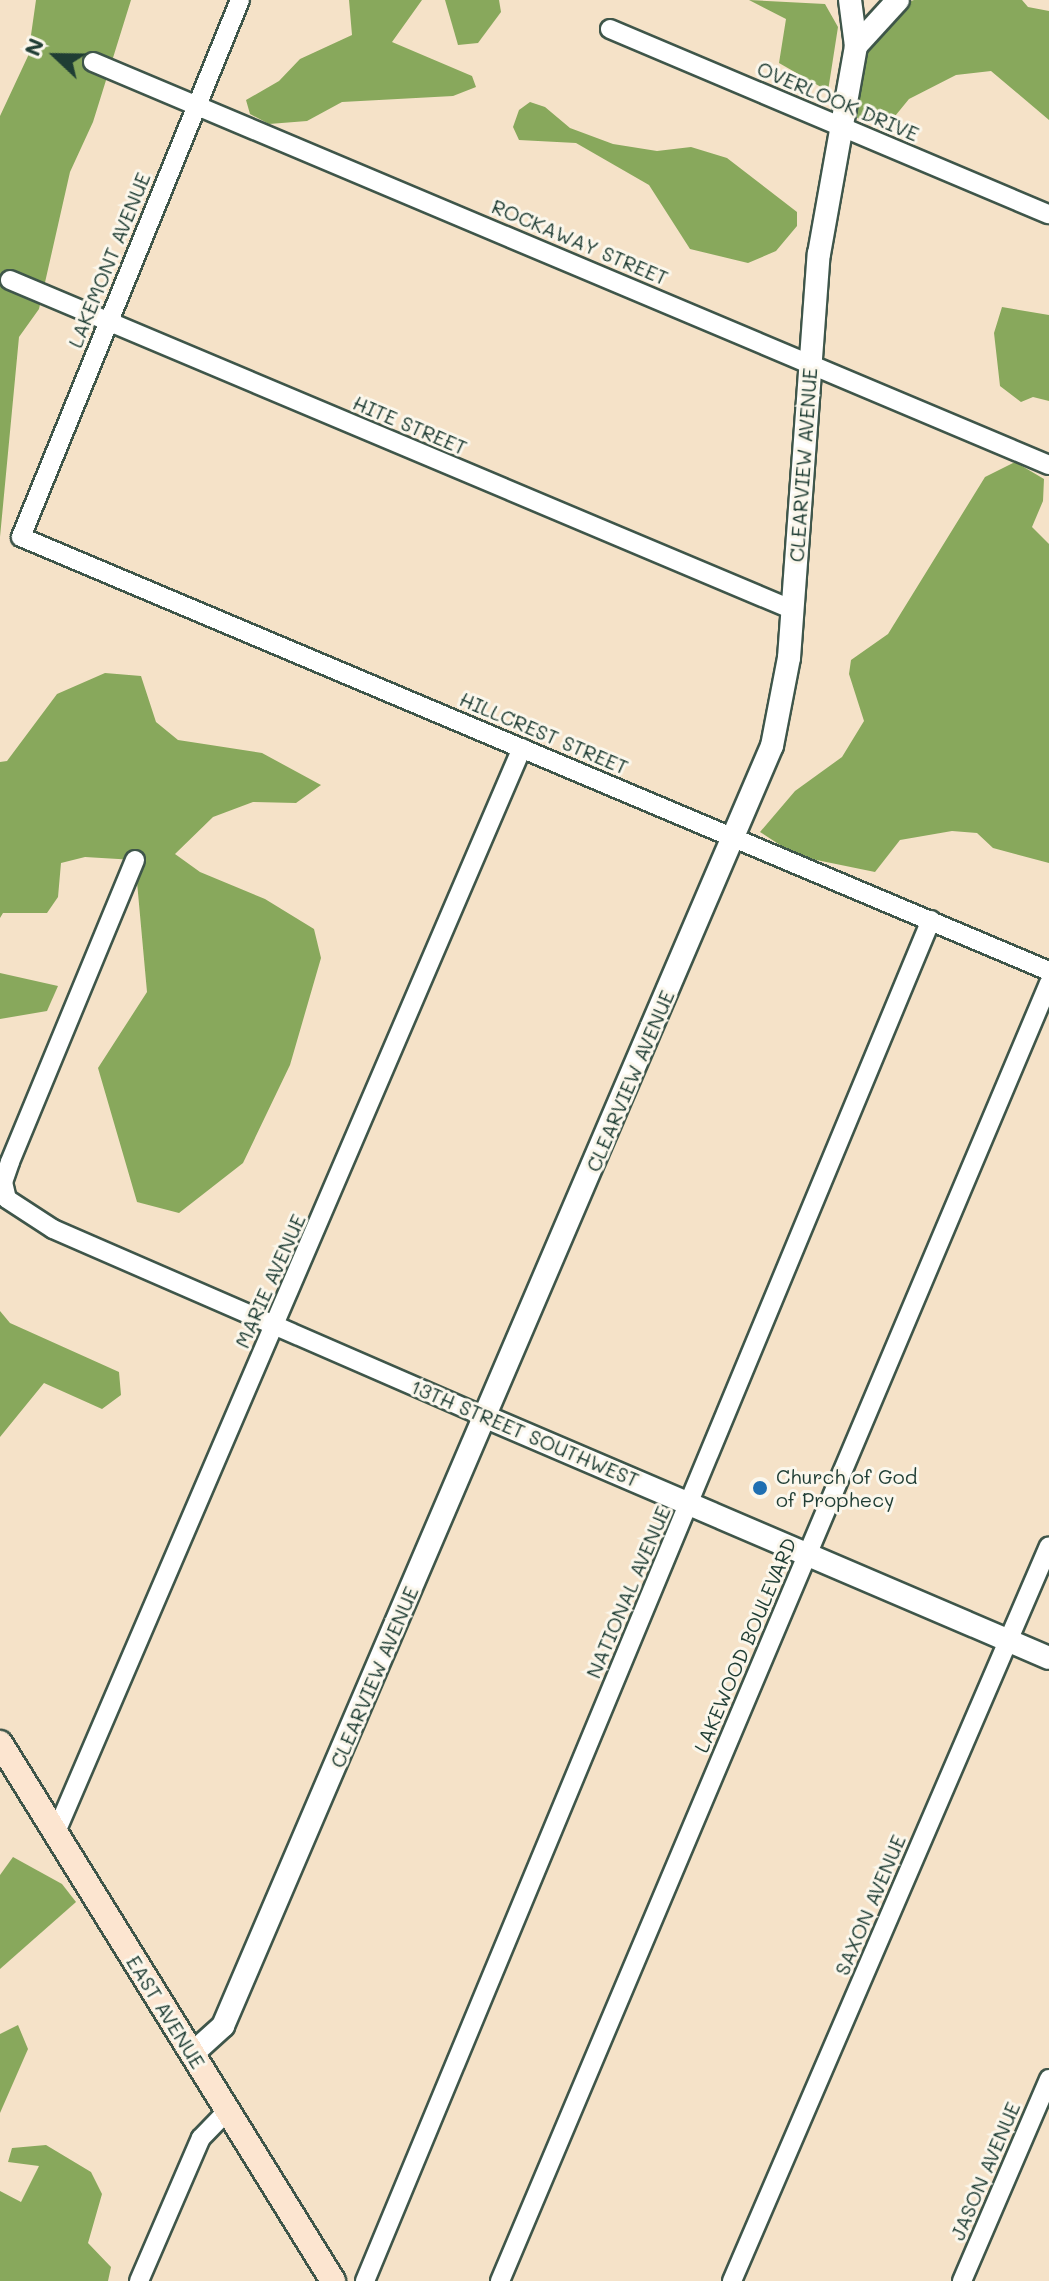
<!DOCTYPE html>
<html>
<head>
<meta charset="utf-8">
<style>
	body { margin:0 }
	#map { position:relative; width:1049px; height:2281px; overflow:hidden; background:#f5e2c8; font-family:Mali,sans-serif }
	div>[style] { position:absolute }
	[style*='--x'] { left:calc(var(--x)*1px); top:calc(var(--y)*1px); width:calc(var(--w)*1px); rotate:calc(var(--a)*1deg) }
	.forest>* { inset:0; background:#88a85c }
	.roads { filter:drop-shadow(2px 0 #3f564a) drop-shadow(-2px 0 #3f564a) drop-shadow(0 2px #3f564a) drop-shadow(0 -2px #3f564a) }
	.minor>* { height:18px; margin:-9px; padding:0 9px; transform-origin:9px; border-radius:9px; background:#fff }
	.tertiary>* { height:22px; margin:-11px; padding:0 11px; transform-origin:11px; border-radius:11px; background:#fff }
	.secondary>* { height:24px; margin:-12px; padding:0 12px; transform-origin:12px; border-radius:12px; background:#fce5d0 }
	.dots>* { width:22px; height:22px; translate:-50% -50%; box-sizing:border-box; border:4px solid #fbf7ec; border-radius:50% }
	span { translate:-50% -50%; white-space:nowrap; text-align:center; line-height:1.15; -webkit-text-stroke:6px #fbf7ec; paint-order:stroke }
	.street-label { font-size:20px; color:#1f3d34 }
	.poi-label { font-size:20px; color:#1f3d34 }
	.left { translate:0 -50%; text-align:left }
	.north { position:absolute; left:16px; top:16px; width:80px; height:80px; -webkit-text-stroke:6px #fbf7ec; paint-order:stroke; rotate:292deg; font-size:22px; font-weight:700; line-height:32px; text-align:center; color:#1f3d34 }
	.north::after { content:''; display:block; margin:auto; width:28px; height:36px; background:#1f3d34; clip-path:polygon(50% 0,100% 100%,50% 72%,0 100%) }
</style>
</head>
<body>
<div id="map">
	<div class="forest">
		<i style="clip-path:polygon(36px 0,131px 0,93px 122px,70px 172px,39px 309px,19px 337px,0 537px,0 116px,28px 56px)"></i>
		<i style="clip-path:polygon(349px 0,422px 0,392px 42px,472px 76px,476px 87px,453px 96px,342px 102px,307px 121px,269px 124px,250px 114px,246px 100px,279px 81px,300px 59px,352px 35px)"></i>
		<i style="clip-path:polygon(445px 0,499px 0,501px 12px,478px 43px,458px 45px)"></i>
		<i style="clip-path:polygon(749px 0,825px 4px,838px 27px,828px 91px,779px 63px,786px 19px)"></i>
		<i style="clip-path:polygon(914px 0,1022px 0,1028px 7px,1049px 11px,1049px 120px,991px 71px,956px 75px,909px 99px,891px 121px,869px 123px,853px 116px,860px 58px,905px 3px)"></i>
		<i style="clip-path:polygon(530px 102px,545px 107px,570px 128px,613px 144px,657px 151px,691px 147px,727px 158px,797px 212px,797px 226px,776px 251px,748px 263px,690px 249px,649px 185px,576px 143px,519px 140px,513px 127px,519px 110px)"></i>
		<i style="clip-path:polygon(1002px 307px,1049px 315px,1049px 401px,1033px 397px,1021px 402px,1000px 386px,994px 333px)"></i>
		<i style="clip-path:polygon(1015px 462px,1044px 479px,1043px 501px,1032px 527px,1049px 544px,1049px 863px,993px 848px,977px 833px,952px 831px,900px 840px,875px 872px,797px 856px,760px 832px,795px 791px,842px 757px,864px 721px,849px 674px,851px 660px,888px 634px,985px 477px)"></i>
		<i style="clip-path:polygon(105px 673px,141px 676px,156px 722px,178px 740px,262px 753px,321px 785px,296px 803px,253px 802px,213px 817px,175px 854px,200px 872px,265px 899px,314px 929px,321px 958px,290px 1065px,243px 1163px,179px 1213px,137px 1202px,98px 1068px,147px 992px,135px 860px,85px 857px,61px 863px,58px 897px,47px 913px,3px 913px,0 918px,0 762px,7px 761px,57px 694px)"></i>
		<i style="clip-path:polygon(0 973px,58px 986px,47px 1011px,0 1019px)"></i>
		<i style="clip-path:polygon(0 1311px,10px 1323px,119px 1372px,121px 1395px,102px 1409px,44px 1383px,0 1437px)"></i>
		<i style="clip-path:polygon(13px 1857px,62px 1884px,76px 1902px,0 1969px,0 1875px)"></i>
		<i style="clip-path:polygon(18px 2025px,28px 2049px,0 2113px,0 2034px)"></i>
		<i style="clip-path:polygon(46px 2145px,91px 2172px,102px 2194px,88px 2243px,111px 2267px,108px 2281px,0 2281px,0 2191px,21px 2202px,39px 2166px,8px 2162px,12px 2148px)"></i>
	</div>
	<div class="roads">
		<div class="minor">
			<i style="--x:240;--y:0;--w:580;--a:112.19"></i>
			<i style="--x:21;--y:537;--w:1116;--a:22.89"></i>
			<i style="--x:610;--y:29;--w:476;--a:22.9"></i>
			<i style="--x:93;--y:62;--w:1037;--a:22.86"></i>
			<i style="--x:10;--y:280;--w:850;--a:22.85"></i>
			<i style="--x:135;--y:860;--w:327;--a:112.5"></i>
			<i style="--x:10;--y:1162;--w:21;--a:109"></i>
			<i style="--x:3;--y:1182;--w:17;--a:77"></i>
			<i style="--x:7;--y:1199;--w:55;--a:33.1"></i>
			<i style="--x:53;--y:1229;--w:472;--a:23.5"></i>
			<i style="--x:56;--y:1832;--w:1180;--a:-66.74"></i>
			<i style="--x:139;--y:2281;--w:156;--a:-66.6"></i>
			<i style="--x:201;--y:2138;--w:37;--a:-46"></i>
			<i style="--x:365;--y:2281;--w:1474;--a:-67.42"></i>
			<i style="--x:500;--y:2281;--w:1409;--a:-67.07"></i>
			<i style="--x:732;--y:2281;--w:800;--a:-66.67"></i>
			<i style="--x:962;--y:2281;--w:220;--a:-66.7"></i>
		</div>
		<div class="tertiary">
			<i style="--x:856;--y:46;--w:62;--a:-47.6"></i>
			<i style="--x:486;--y:1417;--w:612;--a:23.17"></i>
			<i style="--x:192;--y:2054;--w:42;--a:-42.1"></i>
			<i style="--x:223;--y:2026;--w:1393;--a:-66.79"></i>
			<i style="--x:772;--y:746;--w:90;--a:-79.1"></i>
			<i style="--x:789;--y:658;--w:405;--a:-85.8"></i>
			<i style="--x:819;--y:254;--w:211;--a:-79.9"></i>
			<i style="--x:856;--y:46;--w:46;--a:-97.4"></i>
		</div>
		<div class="secondary">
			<i style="--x:0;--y:1743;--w:633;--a:58.24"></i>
		</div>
	</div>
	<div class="dots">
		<i style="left:760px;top:1488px;background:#1f6fb2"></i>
	</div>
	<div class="street-label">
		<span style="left:838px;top:101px;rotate:23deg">OVERLOOK DRIVE</span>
		<span style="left:580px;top:242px;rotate:23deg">ROCKAWAY STREET</span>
		<span style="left:109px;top:260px;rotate:-68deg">LAKEMONT AVENUE</span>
		<span style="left:410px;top:425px;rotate:23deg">HITE STREET</span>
		<span style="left:803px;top:465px;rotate:-86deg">CLEARVIEW AVENUE</span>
		<span style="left:544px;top:733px;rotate:23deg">HILLCREST STREET</span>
		<span style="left:630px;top:1081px;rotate:-67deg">CLEARVIEW AVENUE</span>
		<span style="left:270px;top:1281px;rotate:-66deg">MARIE AVENUE</span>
		<span style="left:525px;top:1433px;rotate:23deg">13TH STREET SOUTHWEST</span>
		<span style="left:628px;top:1592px;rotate:-67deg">NATIONAL AVENUE</span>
		<span style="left:745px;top:1645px;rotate:-67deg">LAKEWOOD BOULEVARD</span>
		<span style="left:374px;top:1677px;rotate:-67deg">CLEARVIEW AVENUE</span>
		<span style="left:870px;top:1905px;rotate:-67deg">SAXON AVENUE</span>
		<span style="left:166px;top:2012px;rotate:58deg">EAST AVENUE</span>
		<span style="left:985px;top:2171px;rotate:-67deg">JASON AVENUE</span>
	</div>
	<div class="poi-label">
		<span class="left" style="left:776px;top:1488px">Church of God<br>of Prophecy</span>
	</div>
	<div class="north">N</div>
</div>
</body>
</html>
